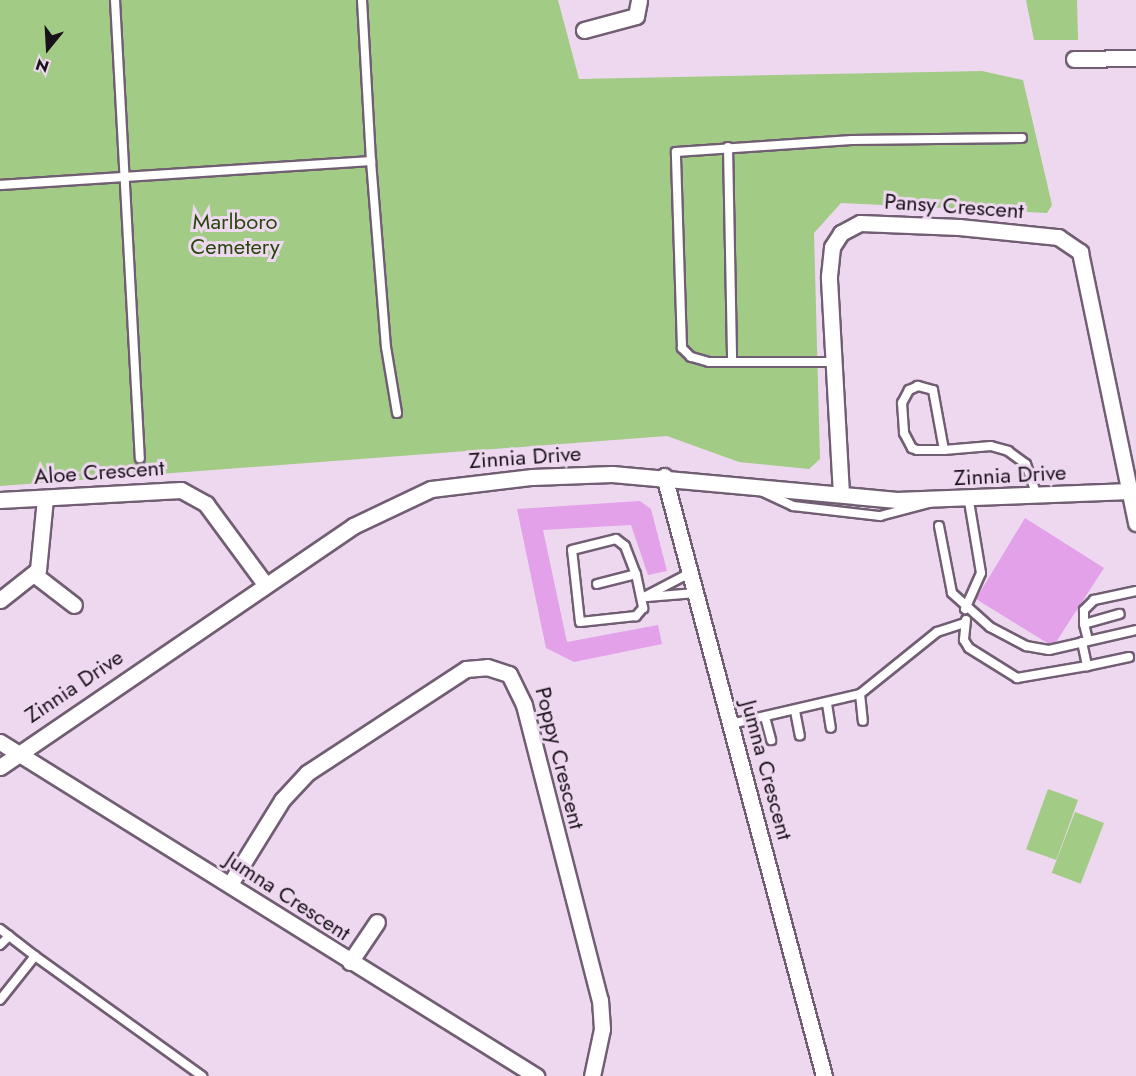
<!DOCTYPE html>
<html>
<head>
<meta charset="utf-8">
<style>
	body { margin:0 }
	#map { position:relative; width:1136px; height:1076px; overflow:hidden; background:#eed8f0; font-family:Jost,sans-serif }
	div>[style] { position:absolute }
	[style*='--x'] { left:calc(var(--x)*1px); top:calc(var(--y)*1px); width:calc(var(--w)*1px); rotate:calc(var(--a)*1deg) }
	.green>* { inset:0; background:#a2cb86; transform-origin:0 0 }
	.building>* { inset:0; background:#e2a1e9 }
	.roads { filter:drop-shadow(2px 0 #715e73) drop-shadow(-2px 0 #715e73) drop-shadow(0 2px #715e73) drop-shadow(0 -2px #715e73) }
	.lane>* { height:8px; margin:-4px; padding:0 4px; transform-origin:4px; border-radius:4px; background:#fff }
	.street>* { height:15px; margin:-7.5px; padding:0 7.5px; transform-origin:7.5px; border-radius:7.5px; background:#fff }
	span { translate:-50% -50%; white-space:nowrap; text-align:center; line-height:1.15; -webkit-text-stroke:6px #eed8f0; paint-order:stroke }
	.street-label { font-size:22px; color:#191119 }
	.park-label { font-size:22px; color:#29470d }
	.north { position:absolute; left:18px; top:18px; width:60px; height:60px; -webkit-text-stroke:4px #eed8f0; paint-order:stroke; rotate:198deg; font-size:16px; font-weight:700; line-height:24px; text-align:center; color:#191119 }
	.north::after { content:''; display:block; margin:auto; width:21px; height:27px; background:#191119; clip-path:polygon(50% 0,100% 100%,50% 72%,0 100%) }
</style>
</head>
<body>
<div id="map">
	<div class="green">
		<i style="clip-path:polygon(0 0,558px 0,579px 79px,982px 71px,1023px 80px,1052px 205px,1047px 213px,841px 203px,814px 233px,820px 459px,809px 469px,739px 462px,667px 436px,0 486px)"></i>
		<i style="clip-path:polygon(1026px 0,1077px 0,1078px 40px,1034px 40px)"></i>
		<i style="left:1048px;top:789px;width:32px;height:64px;rotate:20deg"></i>
		<i style="left:1075px;top:812px;width:31px;height:65px;rotate:21deg"></i>
	</div>
	<div class="building">
		<i style="clip-path:polygon(640px 501px,651px 509px,667px 571px,648px 575px,631px 525px,543px 530px,567px 642px,658px 625px,662px 644px,574px 662px,546px 648px,517px 509px)"></i>
		<i style="clip-path:polygon(1025px 518px,1104px 568px,1056px 642px,1049px 644px,976px 599px)"></i>
	</div>
	<div class="roads">
		<div class="lane">
			<i style="--x:115;--y:0;--w:459;--a:86.9"></i>
			<i style="--x:362;--y:0;--w:161;--a:86.8"></i>
			<i style="--x:728;--y:147;--w:215;--a:88.9"></i>
			<i style="--x:0;--y:185;--w:372;--a:-3.7"></i>
			<i style="--x:371;--y:161;--w:187;--a:85.4"></i>
			<i style="--x:386;--y:347;--w:67;--a:80.5"></i>
			<i style="--x:834;--y:362;--w:125;--a:180"></i>
			<i style="--x:709;--y:362;--w:19;--a:-164"></i>
			<i style="--x:691;--y:357;--w:13;--a:-135"></i>
			<i style="--x:682;--y:348;--w:196;--a:-91.8"></i>
			<i style="--x:676;--y:152;--w:176;--a:-3.9"></i>
			<i style="--x:852;--y:140;--w:170;--a:-0.7"></i>
			<i style="--x:944;--y:450;--w:61;--a:-100.4"></i>
			<i style="--x:933;--y:390;--w:16;--a:-165"></i>
			<i style="--x:918;--y:386;--w:10;--a:156"></i>
			<i style="--x:909;--y:390;--w:15;--a:118"></i>
			<i style="--x:902;--y:403;--w:30;--a:86"></i>
			<i style="--x:904;--y:433;--w:17;--a:62"></i>
			<i style="--x:912;--y:448;--w:5;--a:22"></i>
			<i style="--x:917;--y:450;--w:27;--a:0"></i>
			<i style="--x:944;--y:450;--w:47;--a:-4.9"></i>
			<i style="--x:991;--y:446;--w:18;--a:16"></i>
			<i style="--x:1008;--y:451;--w:22;--a:36"></i>
			<i style="--x:1026;--y:464;--w:34;--a:71"></i>
			<i style="--x:759;--y:490;--w:38;--a:25"></i>
			<i style="--x:793;--y:506;--w:88;--a:6.6"></i>
			<i style="--x:880;--y:516;--w:51;--a:-14.9"></i>
			<i style="--x:939;--y:526;--w:68;--a:79"></i>
			<i style="--x:952;--y:593;--w:51;--a:41.8"></i>
			<i style="--x:990;--y:627;--w:41;--a:27.8"></i>
			<i style="--x:1026;--y:646;--w:23;--a:10"></i>
			<i style="--x:1049;--y:650;--w:89;--a:-12.9"></i>
			<i style="--x:616;--y:539;--w:11;--a:38"></i>
			<i style="--x:625;--y:546;--w:30;--a:69"></i>
			<i style="--x:636;--y:574;--w:35;--a:78"></i>
			<i style="--x:643;--y:608;--w:11;--a:131"></i>
			<i style="--x:636;--y:616;--w:56;--a:173.9"></i>
			<i style="--x:580;--y:622;--w:72;--a:-96.3"></i>
			<i style="--x:572;--y:550;--w:45;--a:-14"></i>
			<i style="--x:597;--y:584;--w:40;--a:-14.4"></i>
			<i style="--x:647;--y:597;--w:49;--a:-4.7"></i>
			<i style="--x:642;--y:598;--w:54;--a:-27.5"></i>
			<i style="--x:965;--y:609;--w:39;--a:-66"></i>
			<i style="--x:981;--y:573;--w:73;--a:-99.5"></i>
			<i style="--x:966;--y:620;--w:20;--a:96"></i>
			<i style="--x:964;--y:640;--w:9;--a:58"></i>
			<i style="--x:969;--y:648;--w:57;--a:32"></i>
			<i style="--x:1017;--y:678;--w:71;--a:-9.7"></i>
			<i style="--x:1084;--y:624;--w:14;--a:-90"></i>
			<i style="--x:1084;--y:610;--w:14;--a:-45"></i>
			<i style="--x:1094;--y:600;--w:43;--a:-12.1"></i>
			<i style="--x:1088;--y:640;--w:16;--a:-104"></i>
			<i style="--x:1084;--y:624;--w:37;--a:-16"></i>
			<i style="--x:1082;--y:642;--w:25;--a:78"></i>
			<i style="--x:1087;--y:666;--w:43;--a:-12.1"></i>
			<i style="--x:860;--y:694;--w:27;--a:84"></i>
			<i style="--x:827;--y:704;--w:24;--a:81"></i>
			<i style="--x:795;--y:711;--w:25;--a:79"></i>
			<i style="--x:765;--y:717;--w:24;--a:75"></i>
			<i style="--x:731;--y:724;--w:132;--a:-13.1"></i>
			<i style="--x:860;--y:694;--w:99;--a:-38.8"></i>
			<i style="--x:937;--y:632;--w:29;--a:-18"></i>
			<i style="--x:0;--y:929;--w:44;--a:37.6"></i>
			<i style="--x:35;--y:956;--w:56;--a:128.5"></i>
			<i style="--x:0;--y:945;--w:13;--a:-45"></i>
			<i style="--x:35;--y:956;--w:206;--a:35.7"></i>
		</div>
		<div class="street">
			<i style="--x:584;--y:30;--w:54;--a:-15.1"></i>
			<i style="--x:636;--y:16;--w:16;--a:-79"></i>
			<i style="--x:1074;--y:59;--w:62;--a:-0.9"></i>
			<i style="--x:664;--y:476;--w:621;--a:75.07"></i>
			<i style="--x:841;--y:494;--w:218;--a:-93.2"></i>
			<i style="--x:829;--y:276;--w:29;--a:-84"></i>
			<i style="--x:832;--y:247;--w:17;--a:-57"></i>
			<i style="--x:841;--y:233;--w:21;--a:-28"></i>
			<i style="--x:860;--y:223;--w:99;--a:2.3"></i>
			<i style="--x:959;--y:227;--w:100;--a:5.8"></i>
			<i style="--x:1058;--y:237;--w:27;--a:34"></i>
			<i style="--x:1080;--y:252;--w:277;--a:78.3"></i>
			<i style="--x:0;--y:500;--w:181;--a:-3.2"></i>
			<i style="--x:181;--y:490;--w:29;--a:29"></i>
			<i style="--x:206;--y:504;--w:99;--a:53.6"></i>
			<i style="--x:35;--y:575;--w:49;--a:37.6"></i>
			<i style="--x:0;--y:600;--w:48;--a:-38.3"></i>
			<i style="--x:38;--y:570;--w:72;--a:-84.4"></i>
			<i style="--x:0;--y:742;--w:632;--a:31.93"></i>
			<i style="--x:0;--y:767;--w:427;--a:-34.3"></i>
			<i style="--x:353;--y:526;--w:86;--a:-25.4"></i>
			<i style="--x:431;--y:489;--w:102;--a:-6.8"></i>
			<i style="--x:532;--y:477;--w:80;--a:-2.1"></i>
			<i style="--x:612;--y:474;--w:286;--a:5.2"></i>
			<i style="--x:897;--y:500;--w:239;--a:-2.2"></i>
			<i style="--x:230;--y:884;--w:99;--a:-58.2"></i>
			<i style="--x:282;--y:800;--w:37;--a:-47"></i>
			<i style="--x:307;--y:773;--w:190;--a:-33.2"></i>
			<i style="--x:466;--y:669;--w:21;--a:-5"></i>
			<i style="--x:487;--y:667;--w:23;--a:18"></i>
			<i style="--x:509;--y:674;--w:34;--a:64"></i>
			<i style="--x:524;--y:705;--w:305;--a:75.6"></i>
			<i style="--x:600;--y:1000;--w:29;--a:86"></i>
			<i style="--x:602;--y:1029;--w:48;--a:102"></i>
			<i style="--x:350;--y:962;--w:48;--a:-56"></i>
		</div>
	</div>
	<div class="street-label">
		<span style="left:954px;top:206px;rotate:4deg">Pansy Crescent</span>
		<span style="left:525px;top:457px;rotate:-4deg">Zinnia Drive</span>
		<span style="left:99px;top:472px;rotate:-4deg">Aloe Crescent</span>
		<span style="left:1010px;top:475px;rotate:-3deg">Zinnia Drive</span>
		<span style="left:74px;top:686px;rotate:-34deg">Zinnia Drive</span>
		<span style="left:560px;top:758px;rotate:76deg">Poppy Crescent</span>
		<span style="left:767px;top:770px;rotate:75deg">Jumna Crescent</span>
		<span style="left:288px;top:896px;rotate:33deg">Jumna Crescent</span>
	</div>
	<div class="park-label">
		<span style="left:235px;top:234px">Marlboro<br>Cemetery</span>
	</div>
	<div class="north">N</div>
</div>
</body>
</html>
